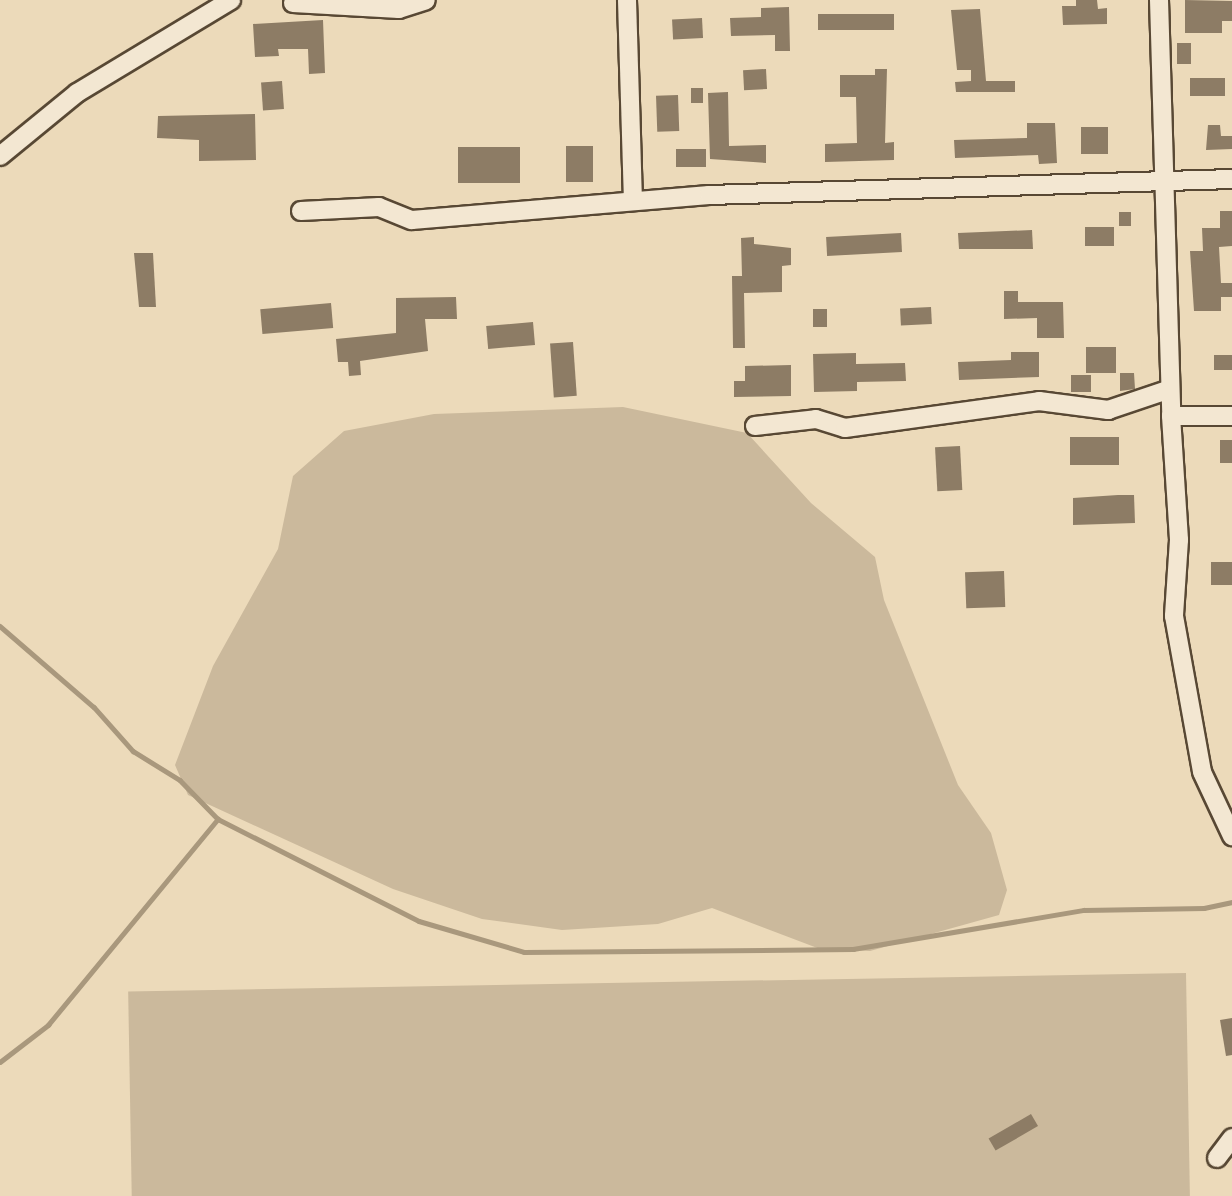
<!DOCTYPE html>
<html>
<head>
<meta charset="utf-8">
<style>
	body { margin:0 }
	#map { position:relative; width:1232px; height:1196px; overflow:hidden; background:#ecdaba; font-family:"Sorts Mill Goudy",serif }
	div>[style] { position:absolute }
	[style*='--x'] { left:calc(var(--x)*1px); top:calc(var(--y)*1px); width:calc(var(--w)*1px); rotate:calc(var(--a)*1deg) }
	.green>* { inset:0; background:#cbb99c; transform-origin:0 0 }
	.stream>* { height:4.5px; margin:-2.25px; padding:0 2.25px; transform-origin:2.25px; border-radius:2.25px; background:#a9987d }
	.building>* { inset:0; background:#8d7c65; transform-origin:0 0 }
	.roads { filter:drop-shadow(2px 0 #584834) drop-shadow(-2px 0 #584834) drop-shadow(0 2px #584834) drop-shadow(0 -2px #584834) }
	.minor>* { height:18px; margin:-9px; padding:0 9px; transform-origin:9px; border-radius:9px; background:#f3e7d2 }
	span { translate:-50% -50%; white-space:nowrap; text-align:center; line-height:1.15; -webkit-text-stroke:7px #f3e7d2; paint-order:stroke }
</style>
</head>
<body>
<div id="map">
	<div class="green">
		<i style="clip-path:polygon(623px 407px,747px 433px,811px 503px,875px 557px,884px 600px,958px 785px,991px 833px,1007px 890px,999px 915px,870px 951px,820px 949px,712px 908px,658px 924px,562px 930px,482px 919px,393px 889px,188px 795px,175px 765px,213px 666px,278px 549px,293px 476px,344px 431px,434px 414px)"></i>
		<i style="left:1186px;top:973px;width:223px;height:1058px;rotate:89deg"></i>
	</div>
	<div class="stream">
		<i style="--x:0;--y:626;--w:124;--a:40.8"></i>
		<i style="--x:94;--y:707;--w:59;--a:48.4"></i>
		<i style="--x:133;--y:751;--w:55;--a:31.7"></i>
		<i style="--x:180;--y:780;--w:54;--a:45.7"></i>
		<i style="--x:218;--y:819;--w:225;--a:26.9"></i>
		<i style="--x:419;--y:921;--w:109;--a:16.4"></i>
		<i style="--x:524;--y:952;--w:329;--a:-0.5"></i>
		<i style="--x:853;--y:949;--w:234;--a:-9.6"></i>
		<i style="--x:1084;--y:910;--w:120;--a:-1"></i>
		<i style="--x:1204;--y:908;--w:29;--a:-12"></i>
		<i style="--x:0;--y:1062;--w:61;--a:-37.6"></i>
		<i style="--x:48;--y:1025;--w:267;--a:-50.5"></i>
	</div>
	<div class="building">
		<i style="clip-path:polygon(1076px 0,1097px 0,1098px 9px,1107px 8px,1107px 24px,1063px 25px,1062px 6px,1076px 6px)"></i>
		<i style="clip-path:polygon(1185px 0,1232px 1px,1232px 21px,1222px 21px,1222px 33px,1185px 33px)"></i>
		<i style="clip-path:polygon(789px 7px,790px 51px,775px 51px,775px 35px,731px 36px,730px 18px,761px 17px,761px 8px)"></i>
		<i style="clip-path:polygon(980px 9px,986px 81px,1015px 81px,1015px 92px,956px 92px,955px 82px,971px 81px,971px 70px,957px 70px,951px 10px)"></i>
		<i style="left:894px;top:14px;width:16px;height:76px;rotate:90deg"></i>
		<i style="left:702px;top:18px;width:20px;height:30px;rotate:87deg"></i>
		<i style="clip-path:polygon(323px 20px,325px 73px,309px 74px,308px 49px,278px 49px,279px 56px,255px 57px,253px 24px)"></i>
		<i style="left:1177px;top:43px;width:14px;height:21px"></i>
		<i style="left:766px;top:69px;width:20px;height:23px;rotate:87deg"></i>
		<i style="clip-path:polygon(875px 69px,887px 69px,885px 143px,894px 142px,894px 160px,825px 162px,825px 144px,857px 143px,856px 97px,840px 97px,840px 75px,875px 75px)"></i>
		<i style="left:1225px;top:78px;width:18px;height:35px;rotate:90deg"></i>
		<i style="left:282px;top:81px;width:28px;height:21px;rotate:86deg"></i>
		<i style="left:691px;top:88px;width:12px;height:15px"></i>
		<i style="clip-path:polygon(728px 92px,729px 146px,766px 145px,766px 163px,710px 159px,708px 93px)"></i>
		<i style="left:678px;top:95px;width:36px;height:22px;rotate:88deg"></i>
		<i style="clip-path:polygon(255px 114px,256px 160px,199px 161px,199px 140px,157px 138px,158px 116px)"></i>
		<i style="clip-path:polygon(1027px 123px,1055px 123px,1057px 163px,1039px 164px,1038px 155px,955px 158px,954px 140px,1027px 138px)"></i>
		<i style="clip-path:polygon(1208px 125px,1220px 125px,1221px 136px,1232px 136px,1232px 149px,1206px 150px)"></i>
		<i style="left:1081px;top:127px;width:27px;height:27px"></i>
		<i style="left:566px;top:146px;width:27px;height:36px"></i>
		<i style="left:520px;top:147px;width:36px;height:62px;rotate:90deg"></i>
		<i style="left:706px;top:149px;width:18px;height:30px;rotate:90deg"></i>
		<i style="clip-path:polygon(1220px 211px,1232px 211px,1232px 246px,1219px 247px,1221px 283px,1232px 283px,1232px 297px,1221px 297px,1221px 311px,1194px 311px,1190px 251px,1203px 251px,1202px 228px,1220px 228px)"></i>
		<i style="left:1119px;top:212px;width:12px;height:14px"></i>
		<i style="left:1085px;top:227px;width:29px;height:19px"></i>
		<i style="clip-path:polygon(1032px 230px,1033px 249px,959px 249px,958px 233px)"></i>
		<i style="left:901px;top:233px;width:19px;height:75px;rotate:87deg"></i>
		<i style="clip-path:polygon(754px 237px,754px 244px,791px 248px,791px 265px,782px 266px,782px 292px,744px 293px,745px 348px,733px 348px,732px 276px,742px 276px,741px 238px)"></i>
		<i style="clip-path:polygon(134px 253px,153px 253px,156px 307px,139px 307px)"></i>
		<i style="clip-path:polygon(1004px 291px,1018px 291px,1018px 302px,1063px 302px,1064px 338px,1037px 338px,1037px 318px,1004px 319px)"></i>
		<i style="clip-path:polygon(456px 297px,457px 319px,425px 319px,428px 351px,360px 361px,361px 375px,349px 376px,348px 362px,338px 362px,336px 339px,396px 333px,396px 298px)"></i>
		<i style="left:331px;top:303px;width:25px;height:71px;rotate:85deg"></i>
		<i style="left:931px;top:307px;width:17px;height:31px;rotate:87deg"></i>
		<i style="left:827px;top:309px;width:18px;height:14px;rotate:90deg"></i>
		<i style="left:533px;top:322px;width:23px;height:47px;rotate:85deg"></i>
		<i style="left:573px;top:342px;width:54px;height:23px;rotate:86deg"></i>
		<i style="left:1116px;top:347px;width:26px;height:30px;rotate:90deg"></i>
		<i style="clip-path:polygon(1011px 352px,1039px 352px,1039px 377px,959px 380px,958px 362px,1011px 360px)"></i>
		<i style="clip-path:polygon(856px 353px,856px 364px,905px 363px,906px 381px,857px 382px,857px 391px,814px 392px,813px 354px)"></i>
		<i style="left:1214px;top:355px;width:18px;height:15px"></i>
		<i style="clip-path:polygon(791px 365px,791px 396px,734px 397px,734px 381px,745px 381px,745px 366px)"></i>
		<i style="clip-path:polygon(1120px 373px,1134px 373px,1135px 389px,1120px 391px)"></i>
		<i style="left:1071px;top:375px;width:20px;height:17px"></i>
		<i style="left:1119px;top:437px;width:28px;height:49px;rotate:90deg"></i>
		<i style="left:1220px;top:440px;width:12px;height:23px"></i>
		<i style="left:960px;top:446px;width:44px;height:25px;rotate:87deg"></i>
		<i style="clip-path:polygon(1118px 495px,1134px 495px,1135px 523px,1073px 525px,1073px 498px)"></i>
		<i style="left:1211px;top:562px;width:21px;height:23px"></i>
		<i style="left:1004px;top:571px;width:36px;height:39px;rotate:88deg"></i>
		<i style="clip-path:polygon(1232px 1018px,1232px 1055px,1226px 1056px,1220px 1020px)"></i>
		<i style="left:1031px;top:1114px;width:14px;height:49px;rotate:60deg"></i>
	</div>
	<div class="roads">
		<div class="minor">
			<i style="--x:627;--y:0;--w:201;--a:88.3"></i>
			<i style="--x:1159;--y:0;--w:416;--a:88.3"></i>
			<i style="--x:1171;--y:416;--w:124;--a:86.3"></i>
			<i style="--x:1179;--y:540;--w:76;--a:93.8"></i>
			<i style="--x:1174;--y:616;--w:158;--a:79.8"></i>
			<i style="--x:1202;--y:772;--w:71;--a:64.9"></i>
			<i style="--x:293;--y:3;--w:106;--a:3.2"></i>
			<i style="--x:399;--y:9;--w:28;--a:-18"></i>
			<i style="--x:0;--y:156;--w:99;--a:-39.3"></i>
			<i style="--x:77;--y:93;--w:180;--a:-31.1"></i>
			<i style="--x:301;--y:211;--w:78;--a:-2.9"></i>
			<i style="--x:379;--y:207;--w:35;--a:22"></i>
			<i style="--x:412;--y:220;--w:298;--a:-4.8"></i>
			<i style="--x:709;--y:195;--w:523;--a:-1.75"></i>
			<i style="--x:1171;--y:416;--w:61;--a:0"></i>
			<i style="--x:755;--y:426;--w:61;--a:-6.5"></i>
			<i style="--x:816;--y:419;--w:30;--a:17"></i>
			<i style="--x:845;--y:428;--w:196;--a:-7.9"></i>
			<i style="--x:1039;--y:401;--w:70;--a:7.4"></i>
			<i style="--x:1108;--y:410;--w:65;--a:-18.7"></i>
			<i style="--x:1217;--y:1158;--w:25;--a:-53"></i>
		</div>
	</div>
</div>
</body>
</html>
